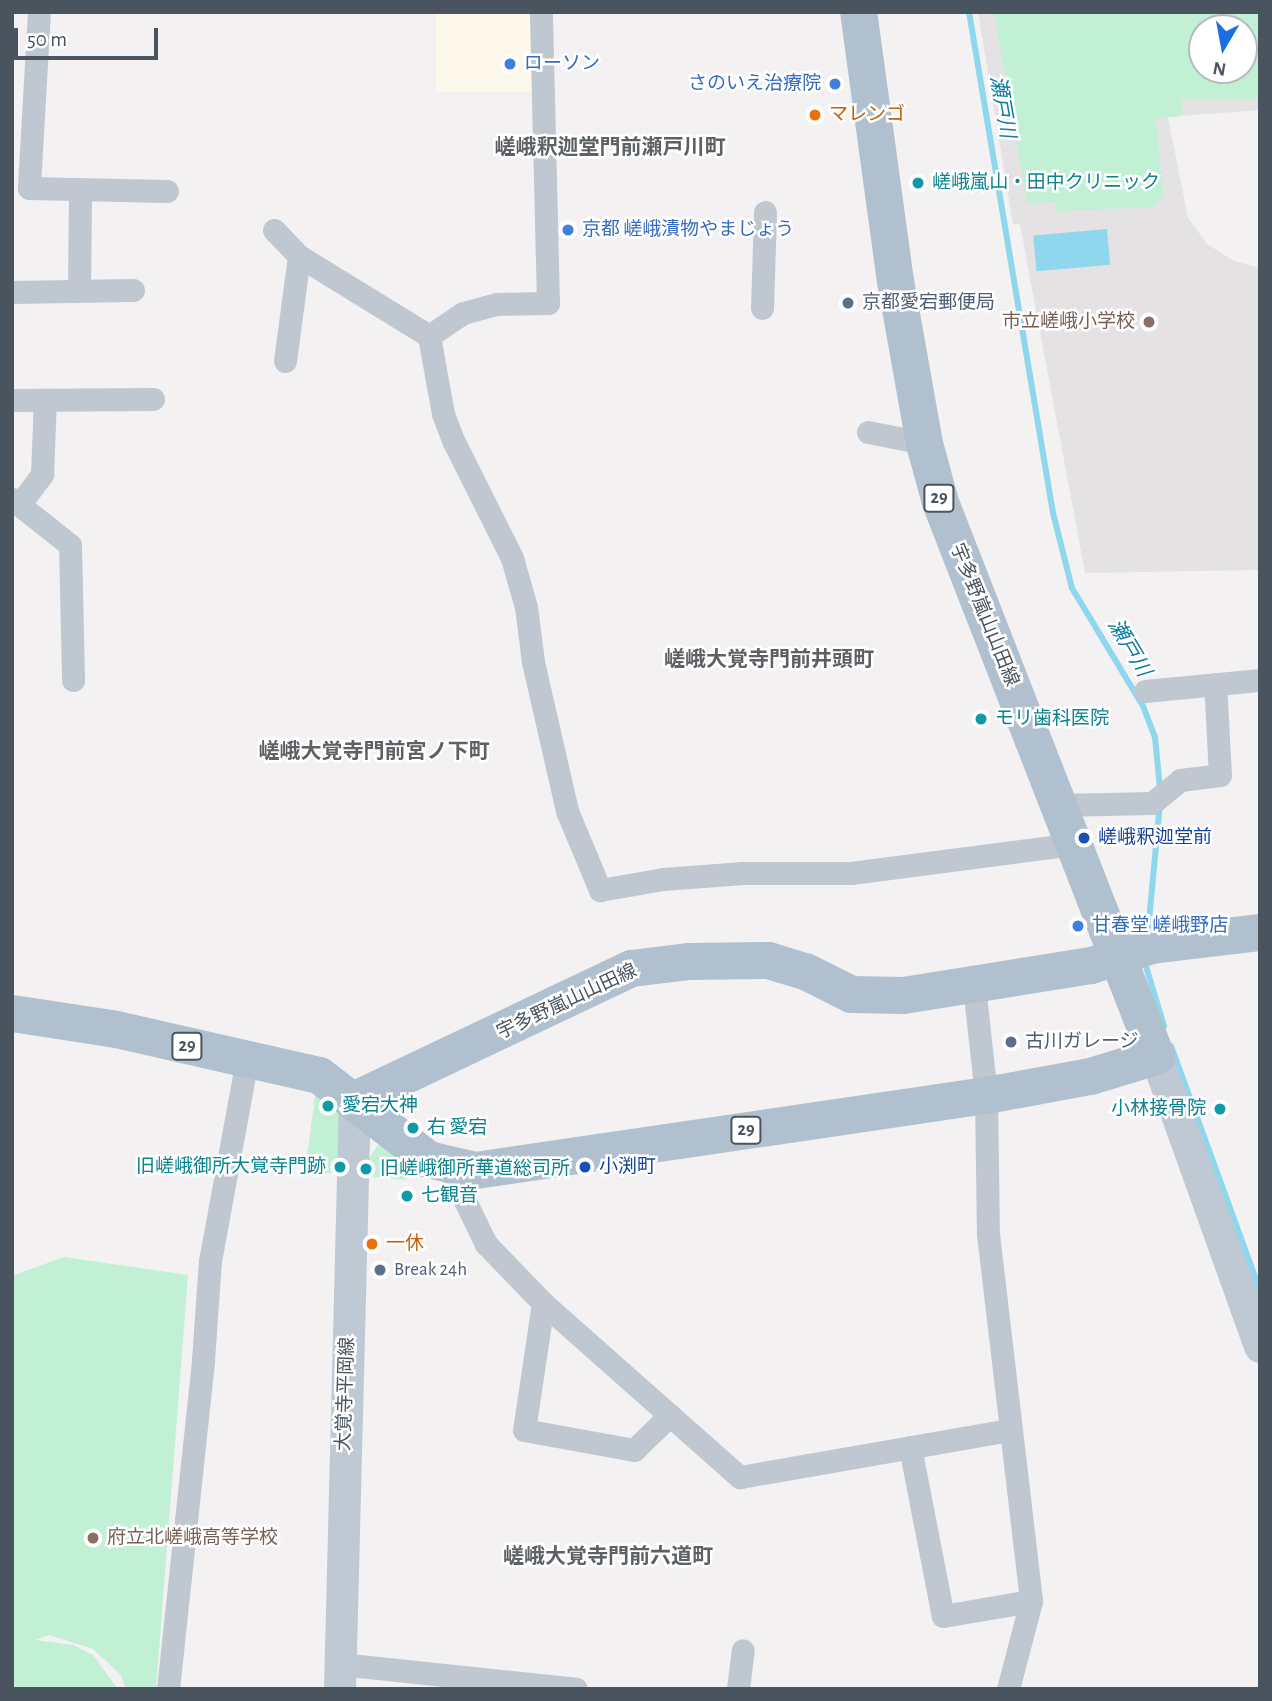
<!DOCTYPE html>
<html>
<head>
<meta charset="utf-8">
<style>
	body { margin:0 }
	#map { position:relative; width:1272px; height:1701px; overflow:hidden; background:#f3f1f1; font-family:"Alegreya Sans","Noto Sans JP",sans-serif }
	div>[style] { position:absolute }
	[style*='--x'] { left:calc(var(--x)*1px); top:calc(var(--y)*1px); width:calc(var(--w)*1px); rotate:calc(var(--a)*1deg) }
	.commercial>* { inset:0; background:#fcf8ec; transform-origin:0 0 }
	.education>* { inset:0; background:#e4e2e3 }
	.green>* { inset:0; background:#c1f0d4 }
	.water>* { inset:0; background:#8ed7ec; transform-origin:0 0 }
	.stream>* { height:6px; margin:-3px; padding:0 3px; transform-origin:3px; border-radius:3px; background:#8ed7ec }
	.street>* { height:23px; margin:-11.5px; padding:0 11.5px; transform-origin:11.5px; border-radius:11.5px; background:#bfc8d0 }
	.secondary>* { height:32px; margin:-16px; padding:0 16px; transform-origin:16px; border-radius:16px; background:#bfc9d4 }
	.primary>* { height:37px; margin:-18.5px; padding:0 18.5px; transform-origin:18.5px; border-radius:18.5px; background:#b1c0cf }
	.dots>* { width:19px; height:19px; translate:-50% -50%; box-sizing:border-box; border:4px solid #fff; border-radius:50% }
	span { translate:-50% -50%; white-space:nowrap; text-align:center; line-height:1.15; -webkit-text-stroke:5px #fff; paint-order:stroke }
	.shield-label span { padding:2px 5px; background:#fff; border:2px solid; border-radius:5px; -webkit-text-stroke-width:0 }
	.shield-label { font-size:18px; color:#49545f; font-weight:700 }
	.shop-label { font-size:19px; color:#366cbe }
	.left { translate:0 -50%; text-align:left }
	.right { translate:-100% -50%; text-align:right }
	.food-label { font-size:19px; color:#c56008 }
	.culture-label { font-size:19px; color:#0d838f }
	.service-label { font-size:19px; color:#4e5e75 }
	.education-label { font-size:19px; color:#785e54 }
	.street-label { font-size:19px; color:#49545f }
	.transit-label { font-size:19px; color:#164399 }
	.water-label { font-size:21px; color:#0d7d9e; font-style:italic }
	.neighbourhood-label { font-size:21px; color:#5d6166; font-weight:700 }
	.frame { position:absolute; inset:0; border:14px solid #49545f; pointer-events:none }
	.north { position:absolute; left:1188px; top:14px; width:70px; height:70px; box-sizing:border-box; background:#fff; border:2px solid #b6bbbf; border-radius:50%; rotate:190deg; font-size:19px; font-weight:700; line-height:28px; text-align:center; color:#49545f }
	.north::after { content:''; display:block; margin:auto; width:24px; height:32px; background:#1a6fe5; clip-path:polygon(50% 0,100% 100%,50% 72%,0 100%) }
	.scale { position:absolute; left:14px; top:28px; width:144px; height:32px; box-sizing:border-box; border:4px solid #49545f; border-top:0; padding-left:9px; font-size:21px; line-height:24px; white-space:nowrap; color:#49545f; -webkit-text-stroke:5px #fff; paint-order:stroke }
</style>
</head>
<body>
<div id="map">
	<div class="commercial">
		<i style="left:436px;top:12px;width:97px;height:80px"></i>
	</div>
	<div class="education">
		<i style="clip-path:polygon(evenodd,978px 12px,1260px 12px,1260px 110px,1168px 117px,1188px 218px,1207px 244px,1234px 261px,1260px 268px,1260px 570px,1085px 573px,1020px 224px,1013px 224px,978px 12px,1202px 28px,1244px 28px,1244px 70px,1202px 70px,1202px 28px)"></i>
	</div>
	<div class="green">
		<i style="clip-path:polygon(evenodd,994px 12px,1260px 12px,1260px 99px,1182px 99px,1182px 116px,1156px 118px,1163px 193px,1154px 207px,1057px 211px,1056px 202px,1027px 203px,994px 12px,1202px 28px,1244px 28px,1244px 70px,1202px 70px,1202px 28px)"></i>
		<i style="clip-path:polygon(316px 1090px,339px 1107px,345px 1174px,305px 1171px)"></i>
		<i style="clip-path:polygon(379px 1144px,409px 1165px,407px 1180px,364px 1176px,366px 1162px)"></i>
		<i style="clip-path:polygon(64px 1257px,188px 1275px,156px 1689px,126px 1689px,120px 1674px,93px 1649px,49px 1635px,35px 1640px,73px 1645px,93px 1655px,118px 1689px,12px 1689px,12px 1276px)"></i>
	</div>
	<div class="water">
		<i style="left:1107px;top:229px;width:36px;height:74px;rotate:85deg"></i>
	</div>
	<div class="stream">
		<i style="--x:969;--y:12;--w:508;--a:80.48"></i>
		<i style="--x:1053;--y:513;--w:77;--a:75.8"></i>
		<i style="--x:1072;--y:588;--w:138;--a:59"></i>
		<i style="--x:1143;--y:706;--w:33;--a:69"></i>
		<i style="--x:1155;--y:737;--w:52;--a:84.5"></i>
		<i style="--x:1148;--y:932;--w:130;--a:-84.7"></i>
		<i style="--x:1144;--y:960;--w:69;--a:73.1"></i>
		<i style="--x:1171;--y:1046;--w:261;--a:70"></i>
	</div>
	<div class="street">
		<i style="--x:39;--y:12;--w:176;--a:93.3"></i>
		<i style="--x:29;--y:188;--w:138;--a:1.2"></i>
		<i style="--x:274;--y:230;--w:36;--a:46"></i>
		<i style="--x:299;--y:256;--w:153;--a:31.6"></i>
		<i style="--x:429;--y:336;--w:41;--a:-34.1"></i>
		<i style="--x:463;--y:313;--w:35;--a:-15"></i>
		<i style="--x:497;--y:304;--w:51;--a:-1.1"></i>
		<i style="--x:548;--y:303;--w:291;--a:-91.4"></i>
		<i style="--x:79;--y:291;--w:99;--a:-89.4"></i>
		<i style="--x:12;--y:292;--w:121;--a:-0.9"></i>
		<i style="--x:762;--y:308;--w:96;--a:-88.2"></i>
		<i style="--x:429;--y:336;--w:79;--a:79.8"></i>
		<i style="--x:443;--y:414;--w:30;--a:69"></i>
		<i style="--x:454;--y:442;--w:130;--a:63.4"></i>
		<i style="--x:512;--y:558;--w:51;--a:74.1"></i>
		<i style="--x:526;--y:607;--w:55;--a:82.7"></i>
		<i style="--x:533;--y:662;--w:153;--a:77.1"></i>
		<i style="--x:567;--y:811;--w:86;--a:67.3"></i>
		<i style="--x:600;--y:890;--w:64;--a:-9.9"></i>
		<i style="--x:663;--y:879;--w:80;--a:-4.3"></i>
		<i style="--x:743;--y:873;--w:108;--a:0"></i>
		<i style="--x:851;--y:873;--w:224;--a:-7.4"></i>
		<i style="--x:285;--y:361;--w:106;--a:-82.4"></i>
		<i style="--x:12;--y:400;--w:141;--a:-0.4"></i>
		<i style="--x:868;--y:432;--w:57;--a:11.1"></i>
		<i style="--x:12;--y:499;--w:74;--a:38.4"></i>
		<i style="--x:70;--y:545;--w:135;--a:88.7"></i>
		<i style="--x:19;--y:505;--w:39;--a:-53"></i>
		<i style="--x:42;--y:474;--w:74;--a:-87.7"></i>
		<i style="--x:1145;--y:691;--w:116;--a:-5.5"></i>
		<i style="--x:1058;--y:805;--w:94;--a:-1.2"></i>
		<i style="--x:1152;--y:803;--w:36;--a:-39"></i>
		<i style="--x:1180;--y:780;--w:40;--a:-7.1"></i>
		<i style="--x:1220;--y:775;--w:91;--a:-93.1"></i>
		<i style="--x:974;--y:986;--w:110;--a:83.7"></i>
		<i style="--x:986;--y:1095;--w:139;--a:89.2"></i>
		<i style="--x:988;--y:1234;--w:370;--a:83.3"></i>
		<i style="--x:1031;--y:1601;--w:91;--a:104.6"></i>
		<i style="--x:448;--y:1166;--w:87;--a:64"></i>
		<i style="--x:486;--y:1244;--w:82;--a:46"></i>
		<i style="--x:543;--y:1303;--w:263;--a:41.5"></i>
		<i style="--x:740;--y:1477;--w:274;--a:-9.9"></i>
		<i style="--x:543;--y:1303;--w:128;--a:98.5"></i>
		<i style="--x:524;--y:1430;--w:112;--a:10.3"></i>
		<i style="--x:634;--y:1450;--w:50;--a:-44.2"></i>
		<i style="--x:910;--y:1447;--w:172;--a:79"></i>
		<i style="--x:943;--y:1616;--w:89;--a:-9.7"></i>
		<i style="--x:340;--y:1664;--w:237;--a:6"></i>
		<i style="--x:168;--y:1689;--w:331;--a:-83.9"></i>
		<i style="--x:203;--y:1360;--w:99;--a:-86"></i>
		<i style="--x:210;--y:1261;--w:204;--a:-79.6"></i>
		<i style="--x:738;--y:1689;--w:39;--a:-83"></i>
	</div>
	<div class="secondary">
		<i style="--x:1156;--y:1056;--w:309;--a:70.3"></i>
		<i style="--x:340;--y:1689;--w:590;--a:-88.54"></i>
	</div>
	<div class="primary">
		<i style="--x:12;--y:1013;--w:105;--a:8.7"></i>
		<i style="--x:116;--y:1029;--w:208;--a:12.8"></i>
		<i style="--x:319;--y:1075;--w:138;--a:37.6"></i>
		<i style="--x:428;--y:1159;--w:48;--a:13.2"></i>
		<i style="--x:475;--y:1170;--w:516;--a:-8.35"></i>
		<i style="--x:986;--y:1095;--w:106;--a:-10.4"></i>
		<i style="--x:1090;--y:1076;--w:69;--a:-16.9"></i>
		<i style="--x:1156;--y:1056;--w:595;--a:-111.3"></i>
		<i style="--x:940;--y:502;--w:61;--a:-105.2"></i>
		<i style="--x:924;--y:443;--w:165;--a:-100.1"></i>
		<i style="--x:895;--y:281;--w:272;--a:-97.8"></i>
		<i style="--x:355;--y:1099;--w:306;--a:-25.4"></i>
		<i style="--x:631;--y:968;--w:57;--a:-7"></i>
		<i style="--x:688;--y:961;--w:80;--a:-0.7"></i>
		<i style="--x:768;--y:960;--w:39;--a:17"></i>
		<i style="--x:805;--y:971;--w:51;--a:26.6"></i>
		<i style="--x:851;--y:994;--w:52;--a:1.1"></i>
		<i style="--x:903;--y:995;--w:190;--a:-9.1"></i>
		<i style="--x:1091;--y:965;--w:63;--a:-18.4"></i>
		<i style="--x:1151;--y:945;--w:110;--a:-6.8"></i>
	</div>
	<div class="dots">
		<i style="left:510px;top:64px;background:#3f7fe0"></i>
		<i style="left:835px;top:84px;background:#3f7fe0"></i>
		<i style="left:815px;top:115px;background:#e8710a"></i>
		<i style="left:918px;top:183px;background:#0f9aa8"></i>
		<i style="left:568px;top:230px;background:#3f7fe0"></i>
		<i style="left:848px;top:303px;background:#5c6f8a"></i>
		<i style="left:1149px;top:322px;background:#8d6e63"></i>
		<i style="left:981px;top:719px;background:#0f9aa8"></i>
		<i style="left:1084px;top:838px;background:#1a4fb4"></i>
		<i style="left:1078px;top:926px;background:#3f7fe0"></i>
		<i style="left:1011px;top:1042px;background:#5c6f8a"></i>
		<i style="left:328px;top:1106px;background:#0f9aa8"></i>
		<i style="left:1220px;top:1109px;background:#0f9aa8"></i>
		<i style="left:413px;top:1128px;background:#0f9aa8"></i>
		<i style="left:340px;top:1167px;background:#0f9aa8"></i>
		<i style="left:585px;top:1167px;background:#1a4fb4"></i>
		<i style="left:366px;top:1169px;background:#0f9aa8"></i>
		<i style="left:407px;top:1196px;background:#0f9aa8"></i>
		<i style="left:372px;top:1244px;background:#e8710a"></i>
		<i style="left:380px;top:1270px;background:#5c6f8a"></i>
		<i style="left:93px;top:1538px;background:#8d6e63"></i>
	</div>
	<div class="shield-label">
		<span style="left:939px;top:498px">29</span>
		<span style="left:187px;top:1046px">29</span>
		<span style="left:746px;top:1130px">29</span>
	</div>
	<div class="shop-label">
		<span class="left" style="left:524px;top:64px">ローソン</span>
		<span class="right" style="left:821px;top:84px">さのいえ治療院</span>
		<span class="left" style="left:582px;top:230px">京都 嵯峨漬物やまじょう</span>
		<span class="left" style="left:1092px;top:926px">甘春堂 嵯峨野店</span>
	</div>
	<div class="food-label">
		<span class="left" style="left:829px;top:115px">マレンゴ</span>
		<span class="left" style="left:386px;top:1244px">一休</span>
	</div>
	<div class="culture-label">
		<span class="left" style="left:932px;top:183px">嵯峨嵐山・田中クリニック</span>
		<span class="left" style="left:995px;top:719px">モリ歯科医院</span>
		<span class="left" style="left:342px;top:1106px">愛宕大神</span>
		<span class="right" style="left:1206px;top:1109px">小林接骨院</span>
		<span class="left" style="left:427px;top:1128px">右 愛宕</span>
		<span class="right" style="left:326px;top:1167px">旧嵯峨御所大覚寺門跡</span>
		<span class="left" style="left:380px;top:1169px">旧嵯峨御所華道総司所</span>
		<span class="left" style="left:421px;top:1196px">七観音</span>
	</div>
	<div class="service-label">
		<span class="left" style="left:862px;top:303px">京都愛宕郵便局</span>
		<span class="left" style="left:1025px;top:1042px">古川ガレージ</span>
		<span class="left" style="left:394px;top:1270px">Break 24h</span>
	</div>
	<div class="education-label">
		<span class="right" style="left:1135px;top:322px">市立嵯峨小学校</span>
		<span class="left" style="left:107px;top:1538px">府立北嵯峨高等学校</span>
	</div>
	<div class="street-label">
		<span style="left:984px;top:615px;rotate:68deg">宇多野嵐山山田線</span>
		<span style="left:567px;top:1002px;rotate:-25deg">宇多野嵐山山田線</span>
		<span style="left:346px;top:1394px;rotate:-88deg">大覚寺平岡線</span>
	</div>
	<div class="transit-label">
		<span class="left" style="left:1098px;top:838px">嵯峨釈迦堂前</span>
		<span class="left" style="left:599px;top:1167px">小渕町</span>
	</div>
	<div class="water-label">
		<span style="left:1002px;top:107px;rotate:80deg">瀬戸川</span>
		<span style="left:1129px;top:648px;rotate:59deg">瀬戸川</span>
	</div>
	<div class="neighbourhood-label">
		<span style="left:610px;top:148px">嵯峨釈迦堂門前瀬戸川町</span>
		<span style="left:769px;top:660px">嵯峨大覚寺門前井頭町</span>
		<span style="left:374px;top:752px">嵯峨大覚寺門前宮ノ下町</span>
		<span style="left:608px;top:1557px">嵯峨大覚寺門前六道町</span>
	</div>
	<div class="frame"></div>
	<div class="north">N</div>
	<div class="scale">50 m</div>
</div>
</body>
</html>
